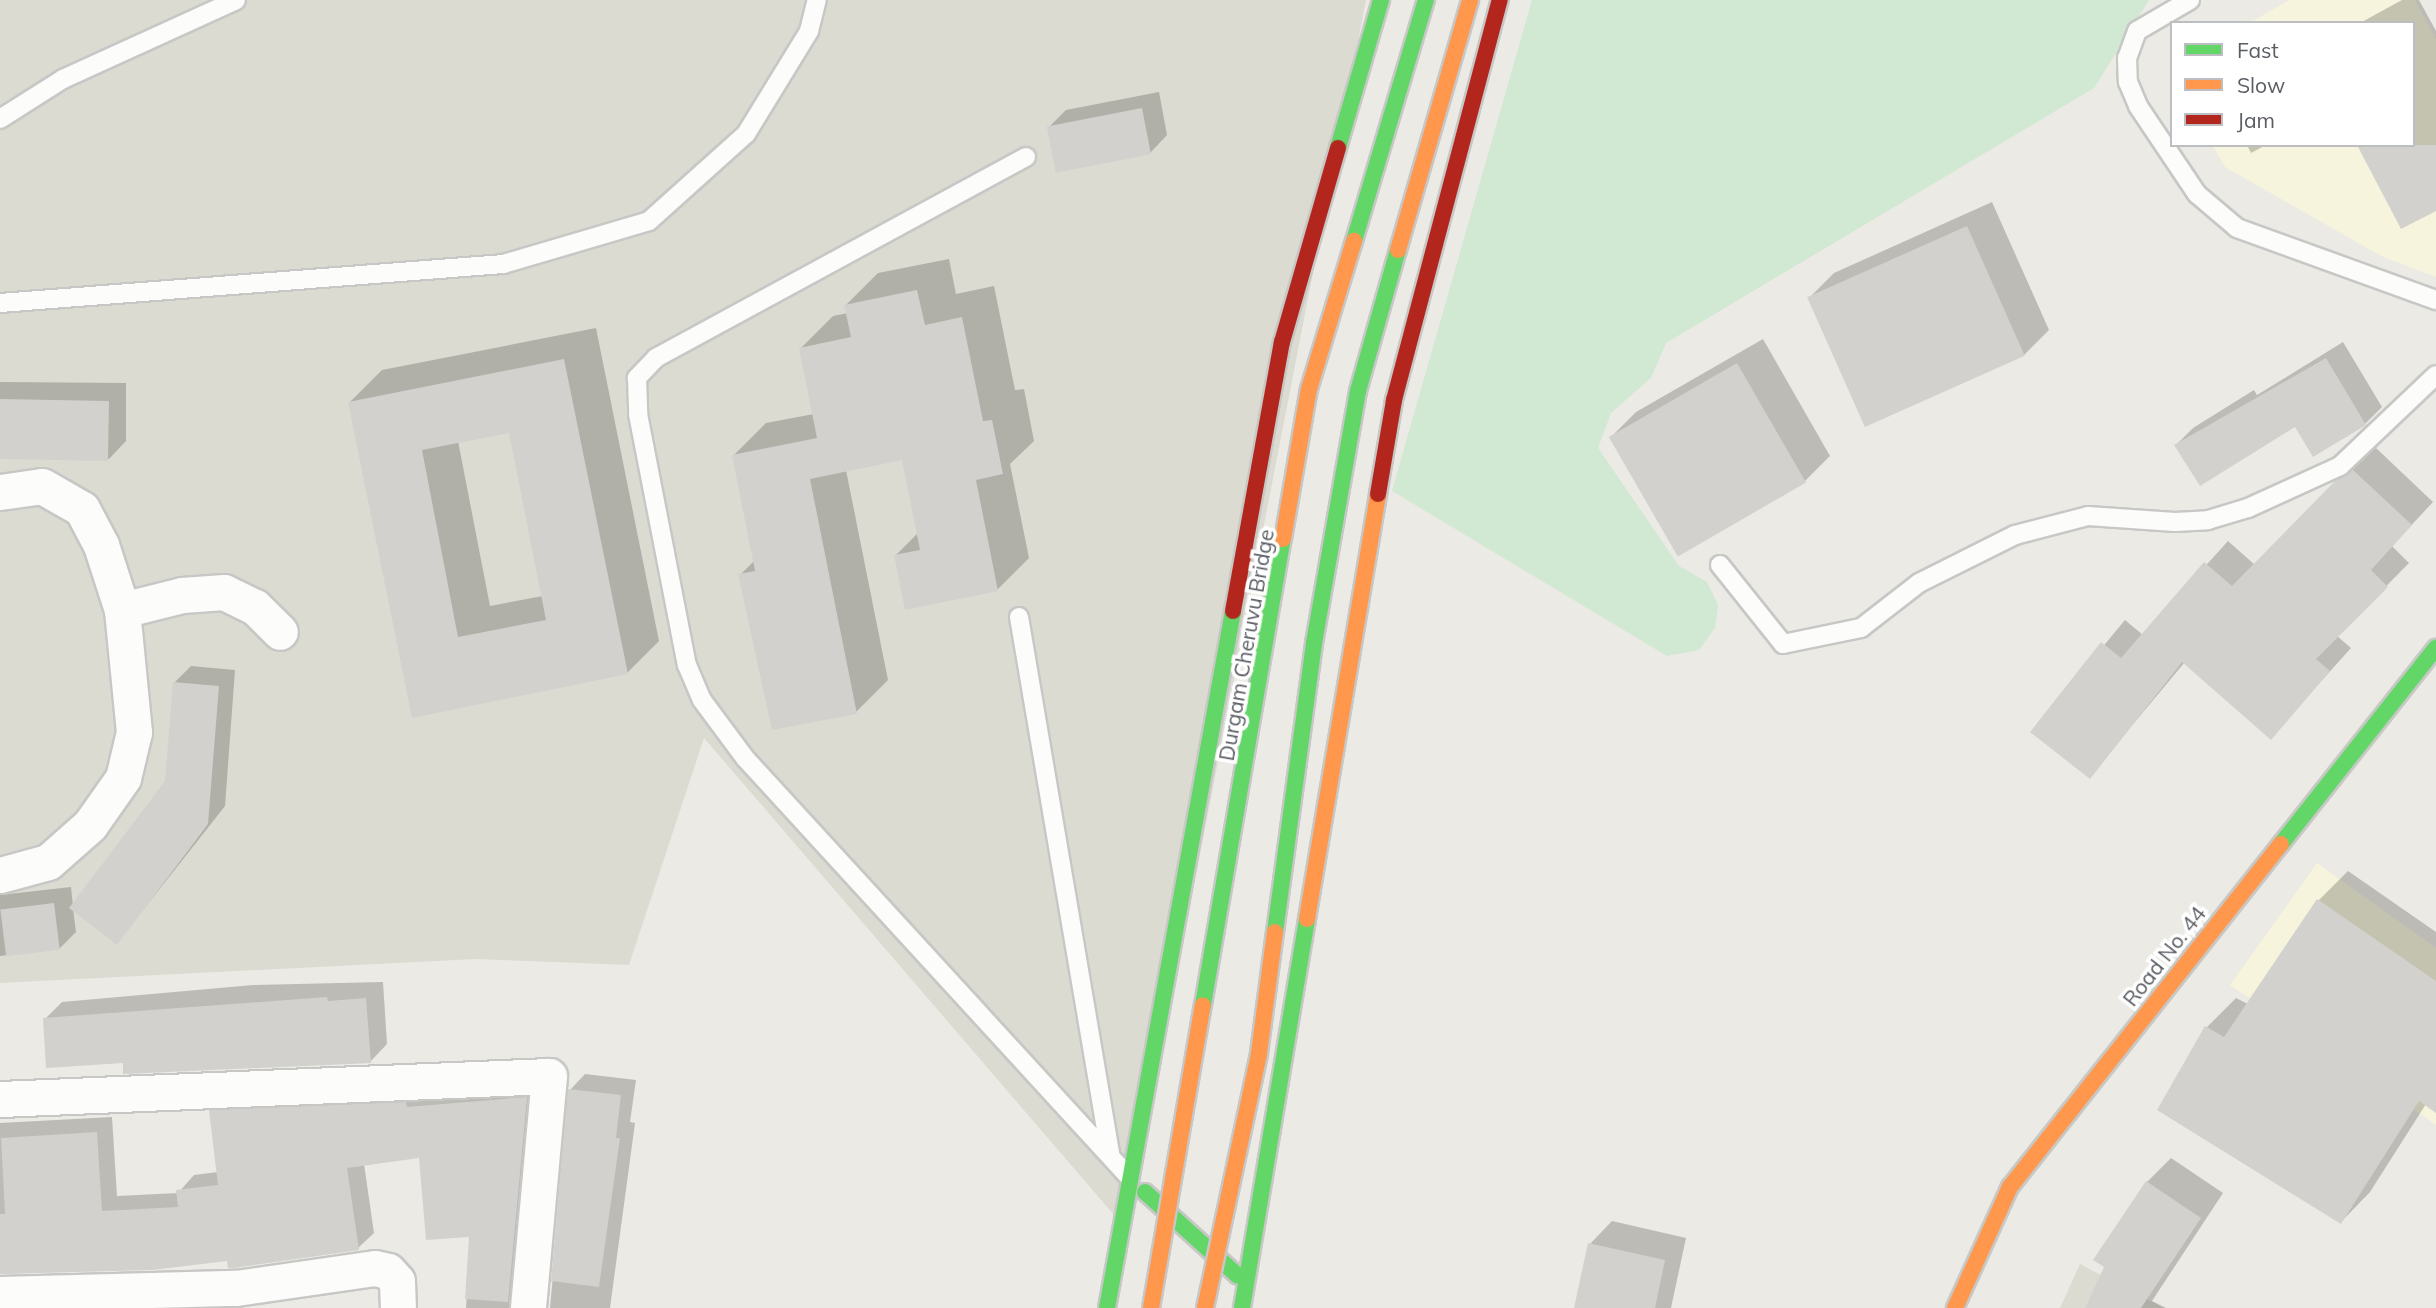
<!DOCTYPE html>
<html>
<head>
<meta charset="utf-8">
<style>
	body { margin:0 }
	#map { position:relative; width:2436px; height:1308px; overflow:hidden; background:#ebeae4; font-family:Mulish,sans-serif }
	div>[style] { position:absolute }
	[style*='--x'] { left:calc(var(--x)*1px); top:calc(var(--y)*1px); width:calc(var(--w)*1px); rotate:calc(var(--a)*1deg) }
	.commercial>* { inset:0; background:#f6f4dc }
	.education>* { inset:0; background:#dcdbd2 }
	.green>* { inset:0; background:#d1e8d2 }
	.shadow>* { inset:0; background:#0003 }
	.building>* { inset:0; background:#d2d1cd; transform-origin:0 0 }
	.roads { filter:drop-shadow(2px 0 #c7c8c6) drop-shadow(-2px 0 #c7c8c6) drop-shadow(0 2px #c7c8c6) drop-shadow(0 -2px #c7c8c6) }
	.lane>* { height:18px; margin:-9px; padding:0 9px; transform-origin:9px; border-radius:9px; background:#fcfcfb }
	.street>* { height:35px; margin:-17.5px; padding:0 17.5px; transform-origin:17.5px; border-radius:17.5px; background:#fcfcfb }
	.fast>* { height:16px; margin:-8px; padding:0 8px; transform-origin:8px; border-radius:8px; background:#63d668 }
	.slow>* { height:16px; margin:-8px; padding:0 8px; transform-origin:8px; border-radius:8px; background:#ff974d }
	.jam>* { height:16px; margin:-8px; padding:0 8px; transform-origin:8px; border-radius:8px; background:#b3261e }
	.bridges { filter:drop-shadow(2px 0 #c7c7c7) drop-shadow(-2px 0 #c7c7c7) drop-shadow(0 2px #c7c7c7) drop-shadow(0 -2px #c7c7c7) }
	.fast-bridge>* { height:16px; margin:-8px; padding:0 8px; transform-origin:8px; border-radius:8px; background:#63d668 }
	.slow-bridge>* { height:16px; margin:-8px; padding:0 8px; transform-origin:8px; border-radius:8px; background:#ff974d }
	span { translate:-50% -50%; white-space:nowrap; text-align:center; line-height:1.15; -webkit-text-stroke:7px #fff; paint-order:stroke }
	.street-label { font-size:21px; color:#5a5d63 }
	.legend { position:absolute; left:2170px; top:21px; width:245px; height:126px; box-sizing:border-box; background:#fff; border:2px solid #bdbec1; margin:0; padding:9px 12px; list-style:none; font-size:21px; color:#5a5d63 }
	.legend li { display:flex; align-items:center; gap:14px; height:35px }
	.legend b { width:35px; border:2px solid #bdbec1 }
</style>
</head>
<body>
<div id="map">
	<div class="commercial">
		<i style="clip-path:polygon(2290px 0,2415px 0,2436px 39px,2436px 277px,2381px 256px,2225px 167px,2212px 145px,2413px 145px,2413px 23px,2249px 23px)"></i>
		<i style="clip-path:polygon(2317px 863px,2436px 948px,2436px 1125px,2230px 985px)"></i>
	</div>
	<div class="education">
		<i style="clip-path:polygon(0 0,1366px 0,1127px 1230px,704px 738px,629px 965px,475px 959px,0 983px)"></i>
		<i style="clip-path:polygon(2080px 1264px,2164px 1308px,2060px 1308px)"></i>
	</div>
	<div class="green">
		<i style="clip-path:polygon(1532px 0,2149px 0,2094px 88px,1666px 343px,1651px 378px,1611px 413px,1598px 448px,1679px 566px,1707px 582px,1718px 605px,1715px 628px,1699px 650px,1667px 656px,1392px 491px)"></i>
	</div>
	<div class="shadow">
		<i style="clip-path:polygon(2402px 0,2419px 0,2436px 31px,2436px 209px,2413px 145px,2413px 23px,2360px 23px)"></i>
		<i style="clip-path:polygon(1159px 92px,1167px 135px,1150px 153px,1049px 127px,1066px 110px)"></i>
		<i style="clip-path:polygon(2247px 145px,2266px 145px,2251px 153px)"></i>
		<i style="clip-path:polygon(1992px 202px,2049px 330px,2024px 355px,1809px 298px,1834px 273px)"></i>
		<i style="clip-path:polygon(949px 259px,956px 294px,994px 286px,1015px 390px,1024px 389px,1034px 441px,1010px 464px,1029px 558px,997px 590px,896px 555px,918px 533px,903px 458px,846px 470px,888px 680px,856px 712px,740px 575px,754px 561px,734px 455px,766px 423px,814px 414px,801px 348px,833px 316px,848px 313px,846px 305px,878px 273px)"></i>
		<i style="clip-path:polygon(evenodd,596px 328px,659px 641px,627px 673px,413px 716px,350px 402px,382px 370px,596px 328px,510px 431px,543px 596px,490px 606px,458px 441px,510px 431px)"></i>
		<i style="clip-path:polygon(1763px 339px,1830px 456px,1805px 481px,1611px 437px,1636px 412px)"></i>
		<i style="clip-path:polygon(2343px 342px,2382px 407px,2365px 424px,2295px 425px,2176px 445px,2193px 428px,2254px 390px,2257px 395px)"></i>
		<i style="clip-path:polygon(0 382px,126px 383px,126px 441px,109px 459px,0 457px)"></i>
		<i style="clip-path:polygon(2376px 448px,2433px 502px,2392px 546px,2409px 563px,2337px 636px,2351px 648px,2271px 737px,2185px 662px,2089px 777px,2033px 731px,2125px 620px,2143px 635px,2228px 541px,2255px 565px,2361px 458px)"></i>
		<i style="clip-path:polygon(191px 666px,235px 670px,225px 806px,117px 943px,73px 909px,76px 932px,59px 949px,0 956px,0 895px,71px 887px,73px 906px,167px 782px,174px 683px)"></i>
		<i style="clip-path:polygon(2348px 871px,2436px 932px,2436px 1111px,2426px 1104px,2370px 1192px,2341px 1222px,2160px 1109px,2207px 1027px,2236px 998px,2248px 1004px,2318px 901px)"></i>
		<i style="clip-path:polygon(383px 982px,387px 1044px,370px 1062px,124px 1061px,45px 1019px,62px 1002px,253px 985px)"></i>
		<i style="clip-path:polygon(585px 1074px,636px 1080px,630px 1122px,635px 1123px,610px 1308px,550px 1308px,570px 1090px)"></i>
		<i style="clip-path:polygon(542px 1082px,531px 1308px,466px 1308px,471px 1235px,421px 1156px,364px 1164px,374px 1233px,358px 1248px,0 1272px,0 1123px,112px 1117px,117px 1196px,178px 1193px,194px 1175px,218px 1172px,211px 1111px,227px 1095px)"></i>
		<i style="clip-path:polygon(2171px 1158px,2223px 1193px,2152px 1301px,2166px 1308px,2087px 1308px,2147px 1182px)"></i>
		<i style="clip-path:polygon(1612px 1221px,1686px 1238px,1671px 1308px,1576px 1308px,1590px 1244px)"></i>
	</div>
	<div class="building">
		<i style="left:1142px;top:108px;width:47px;height:97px;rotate:79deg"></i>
		<i style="clip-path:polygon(2357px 145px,2436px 145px,2436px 211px,2401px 229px)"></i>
		<i style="left:1967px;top:226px;width:142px;height:175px;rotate:66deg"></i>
		<i style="clip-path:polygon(917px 290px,925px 325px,962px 317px,983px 421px,992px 420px,1003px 474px,976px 480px,998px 591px,905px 610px,894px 555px,920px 550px,902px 460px,810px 479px,857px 714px,772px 730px,738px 574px,755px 571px,732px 455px,817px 438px,799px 348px,851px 337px,844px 305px)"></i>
		<i style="clip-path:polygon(2326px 358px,2366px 425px,2313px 457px,2295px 427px,2200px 486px,2174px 445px)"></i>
		<i style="clip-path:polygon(evenodd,564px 359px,628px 674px,412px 718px,348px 402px,564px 359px,509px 433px,546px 620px,458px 637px,422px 450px,509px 433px)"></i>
		<i style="left:1737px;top:363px;width:138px;height:148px;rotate:60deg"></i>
		<i style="left:0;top:399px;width:109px;height:60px;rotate:1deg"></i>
		<i style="clip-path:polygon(2353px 470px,2412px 525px,2371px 570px,2388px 587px,2316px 659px,2330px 671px,2271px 740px,2182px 662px,2090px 779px,2030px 732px,2101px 642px,2121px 658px,2204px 562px,2232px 586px,2336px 480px)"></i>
		<i style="clip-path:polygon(173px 682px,219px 686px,208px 824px,117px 945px,69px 908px,165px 781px)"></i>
		<i style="clip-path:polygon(2317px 899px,2436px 981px,2436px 1113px,2419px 1101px,2341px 1224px,2157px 1110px,2205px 1026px,2224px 1037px)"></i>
		<i style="left:54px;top:903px;width:47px;height:54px;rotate:83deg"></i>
		<i style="clip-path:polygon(327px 997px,328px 1001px,366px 998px,371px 1063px,123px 1074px,123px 1063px,46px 1068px,43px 1018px)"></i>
		<i style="clip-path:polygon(568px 1089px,621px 1095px,616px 1138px,620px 1138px,599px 1287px,551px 1281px)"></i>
		<i style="clip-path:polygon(527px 1097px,508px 1302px,465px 1299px,469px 1237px,426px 1240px,419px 1158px,347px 1168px,359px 1250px,234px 1268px,228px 1268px,227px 1261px,152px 1270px,0 1274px,0 1214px,5px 1214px,1px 1138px,97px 1132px,102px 1211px,178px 1207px,176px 1190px,218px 1185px,209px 1110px,406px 1102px,407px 1107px)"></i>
		<i style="clip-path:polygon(2146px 1181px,2201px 1218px,2141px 1308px,2085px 1308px,2104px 1267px,2093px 1260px)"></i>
		<i style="clip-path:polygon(1588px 1243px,1665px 1260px,1655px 1308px,1574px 1308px)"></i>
	</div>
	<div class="roads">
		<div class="lane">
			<i style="--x:2190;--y:0;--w:61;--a:149.7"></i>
			<i style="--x:2137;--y:31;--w:29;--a:110"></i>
			<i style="--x:2127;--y:58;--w:24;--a:88"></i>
			<i style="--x:2128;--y:82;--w:26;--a:67"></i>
			<i style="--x:2138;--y:106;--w:106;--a:56.2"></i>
			<i style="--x:2197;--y:194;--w:52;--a:40.4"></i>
			<i style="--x:2237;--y:228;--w:212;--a:19.9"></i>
			<i style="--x:0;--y:119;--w:75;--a:-32.4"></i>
			<i style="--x:63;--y:79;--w:190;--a:-24.5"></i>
			<i style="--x:1026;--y:157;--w:421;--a:151.5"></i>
			<i style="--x:656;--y:358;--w:28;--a:134"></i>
			<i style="--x:637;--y:378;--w:36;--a:88"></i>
			<i style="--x:638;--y:414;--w:256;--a:79"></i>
			<i style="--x:687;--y:665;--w:38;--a:67"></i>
			<i style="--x:702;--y:700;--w:72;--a:53.4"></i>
			<i style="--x:745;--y:758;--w:567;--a:47.5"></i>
			<i style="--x:0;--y:303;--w:505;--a:-4.43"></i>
			<i style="--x:503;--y:264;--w:152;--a:-16.4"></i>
			<i style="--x:649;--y:221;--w:130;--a:-41.9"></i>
			<i style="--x:746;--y:134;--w:121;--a:-58.5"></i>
			<i style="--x:809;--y:31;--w:32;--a:-76"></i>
			<i style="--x:1720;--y:565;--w:101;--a:51.4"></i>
			<i style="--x:1783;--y:644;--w:80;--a:-11.6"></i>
			<i style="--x:1861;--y:628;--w:73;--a:-37.8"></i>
			<i style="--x:1919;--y:583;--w:107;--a:-26.6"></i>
			<i style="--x:2015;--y:535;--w:75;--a:-14.6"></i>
			<i style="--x:2088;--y:516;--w:87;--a:3.9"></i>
			<i style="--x:2175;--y:522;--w:33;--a:-3"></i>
			<i style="--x:2208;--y:520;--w:42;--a:-16.7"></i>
			<i style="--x:2248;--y:508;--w:101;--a:-24.5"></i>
			<i style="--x:2340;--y:466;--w:132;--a:-43.5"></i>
			<i style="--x:1019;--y:617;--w:544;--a:80.36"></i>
		</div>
		<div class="street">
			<i style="--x:0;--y:492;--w:42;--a:-8.1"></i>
			<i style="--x:42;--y:486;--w:46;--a:29.9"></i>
			<i style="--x:82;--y:509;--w:41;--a:62.2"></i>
			<i style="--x:101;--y:545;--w:68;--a:72.1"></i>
			<i style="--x:122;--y:610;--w:123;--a:84.4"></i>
			<i style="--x:134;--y:732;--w:47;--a:103.4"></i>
			<i style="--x:123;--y:778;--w:57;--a:125.1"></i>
			<i style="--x:90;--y:825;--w:56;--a:138.6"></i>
			<i style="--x:48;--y:862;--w:50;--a:164.8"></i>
			<i style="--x:122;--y:610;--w:62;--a:-14"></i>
			<i style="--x:182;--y:595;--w:42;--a:-4.1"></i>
			<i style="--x:224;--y:592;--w:34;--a:26"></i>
			<i style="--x:255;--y:607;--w:35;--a:45"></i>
			<i style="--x:0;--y:1099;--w:549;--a:-2.4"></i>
			<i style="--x:549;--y:1076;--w:233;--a:95.2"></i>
			<i style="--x:0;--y:1294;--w:236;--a:-1.5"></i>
			<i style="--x:236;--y:1288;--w:140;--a:-8.2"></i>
			<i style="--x:375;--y:1268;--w:13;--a:13"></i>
			<i style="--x:388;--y:1271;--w:13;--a:48"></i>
			<i style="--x:397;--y:1281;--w:27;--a:88"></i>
		</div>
		<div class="fast">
			<i style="--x:1338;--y:148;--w:154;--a:-73.8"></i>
			<i style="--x:2281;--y:844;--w:250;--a:-51.7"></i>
			<i style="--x:1145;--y:1192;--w:125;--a:42.1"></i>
			<i style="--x:1107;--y:1308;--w:708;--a:-79.75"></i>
			<i style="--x:1242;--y:1308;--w:394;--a:-80.5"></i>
		</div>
		<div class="slow">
			<i style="--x:1307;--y:919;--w:431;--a:-80.5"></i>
			<i style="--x:1955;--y:1308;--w:133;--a:-65.6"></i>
			<i style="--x:2010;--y:1187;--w:437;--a:-51.7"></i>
		</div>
		<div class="jam">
			<i style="--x:1378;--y:494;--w:95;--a:-80.3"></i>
			<i style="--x:1394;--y:400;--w:414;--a:-75.2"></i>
			<i style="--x:1233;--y:611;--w:273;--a:-79.7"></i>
			<i style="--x:1282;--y:342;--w:202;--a:-73.9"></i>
		</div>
	</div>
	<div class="bridges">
		<div class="fast-bridge">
			<i style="--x:1354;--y:241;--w:252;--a:-73.4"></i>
			<i style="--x:1275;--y:932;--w:292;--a:-82.3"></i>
			<i style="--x:1314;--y:643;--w:256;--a:-80.1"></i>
			<i style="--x:1358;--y:391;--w:147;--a:-74.2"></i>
			<i style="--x:1203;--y:1005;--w:473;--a:-80.3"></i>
		</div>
		<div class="slow-bridge">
			<i style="--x:1398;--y:250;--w:260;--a:-73.9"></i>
			<i style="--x:1283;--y:539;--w:152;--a:-80.2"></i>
			<i style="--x:1309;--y:389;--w:155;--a:-73.1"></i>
			<i style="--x:1151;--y:1308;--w:307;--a:-80.3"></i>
			<i style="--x:1205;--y:1308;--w:261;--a:-78"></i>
			<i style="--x:1259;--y:1053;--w:122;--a:-82.5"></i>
		</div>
	</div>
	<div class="street-label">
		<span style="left:1246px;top:645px;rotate:-80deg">Durgam Cheruvu Bridge</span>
		<span style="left:2164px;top:956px;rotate:-52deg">Road No. 44</span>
	</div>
	<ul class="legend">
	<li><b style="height:9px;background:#63d668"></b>Fast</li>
	<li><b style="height:9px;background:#ff974d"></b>Slow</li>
	<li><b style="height:9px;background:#b3261e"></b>Jam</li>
	</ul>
</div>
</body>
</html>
